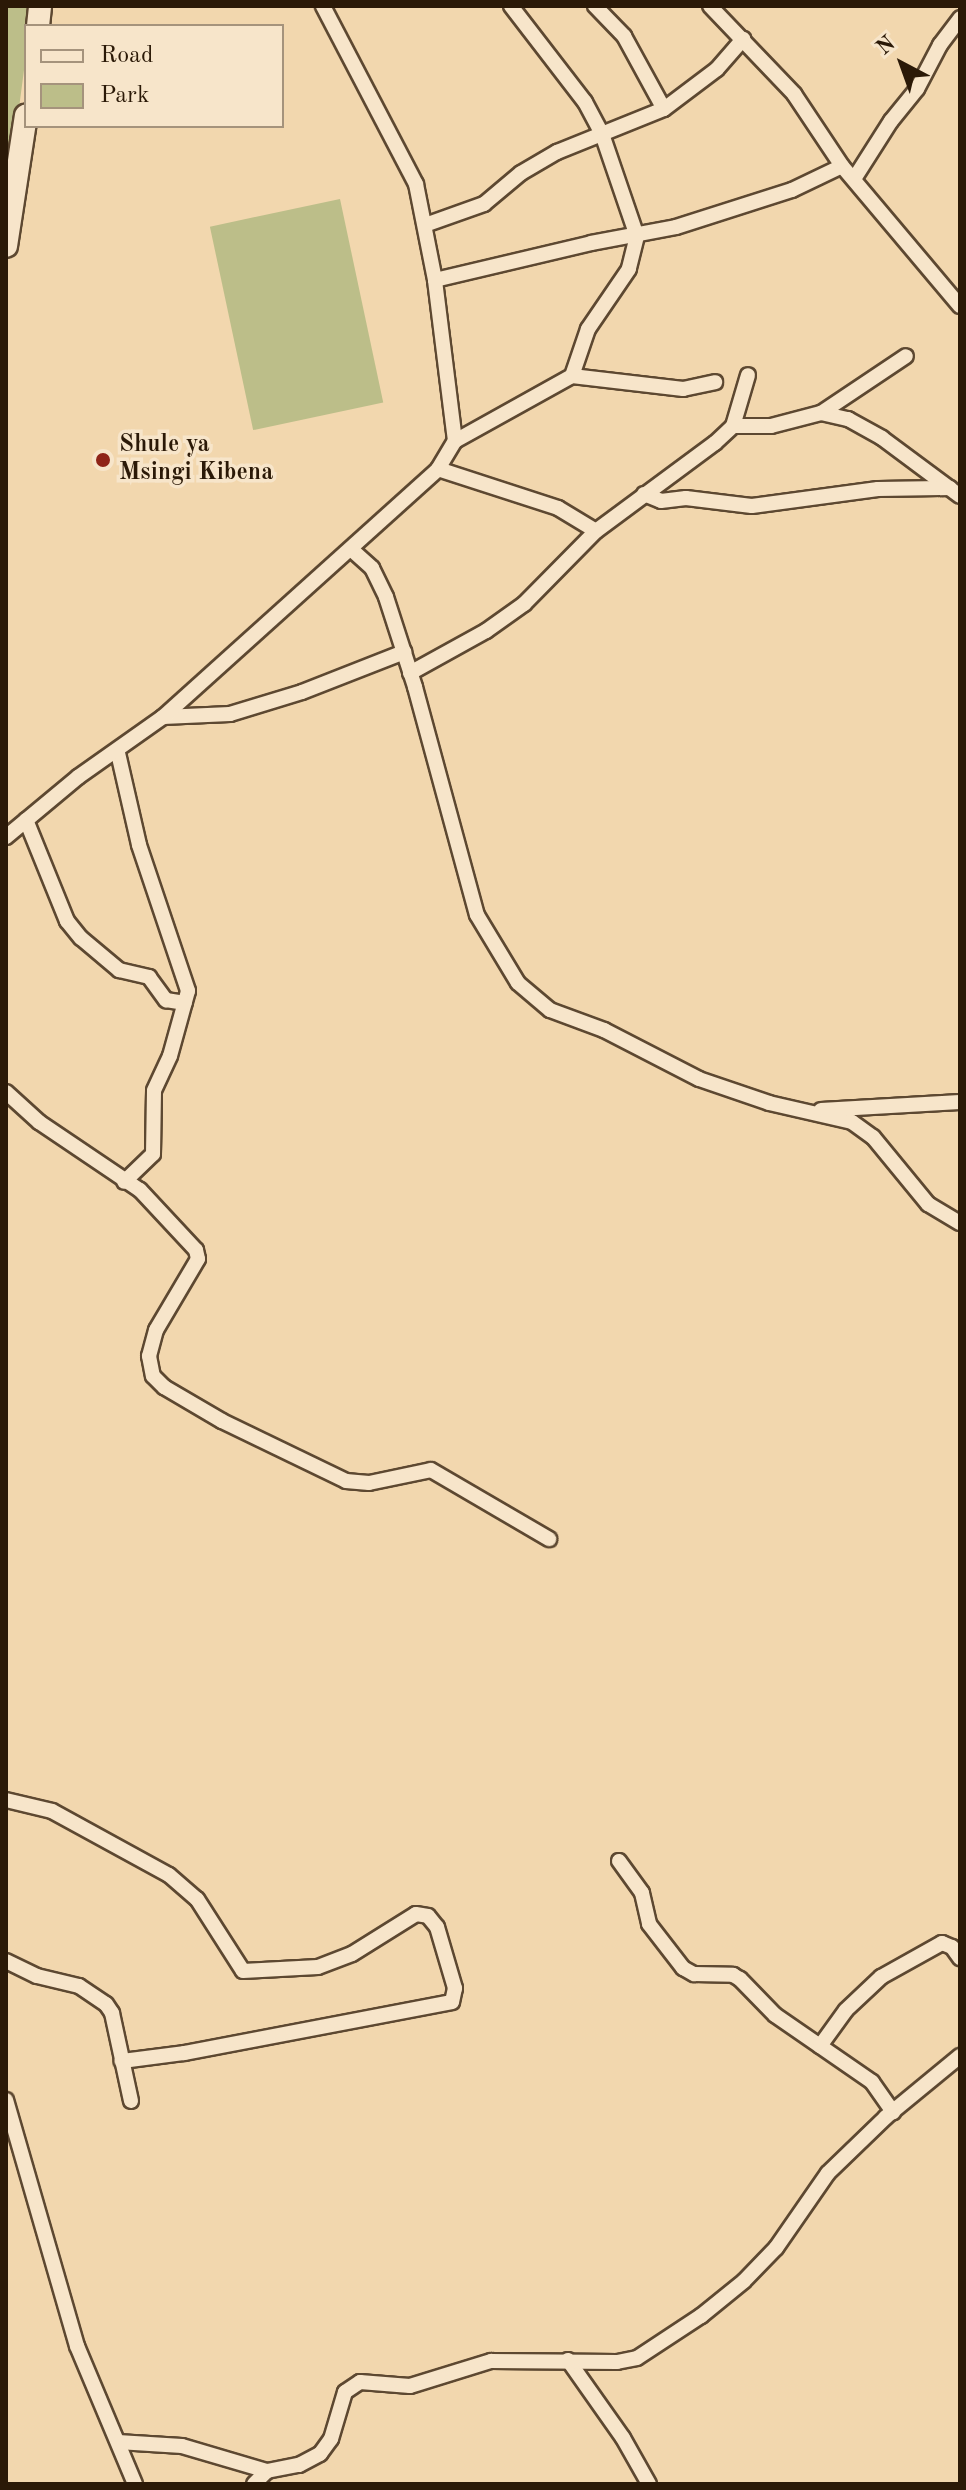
<!DOCTYPE html>
<html>
<head>
<meta charset="utf-8">
<style>
	body { margin:0 }
	#map { position:relative; width:966px; height:2490px; overflow:hidden; background:#f2d7ae; font-family:"Old Standard TT",serif }
	div>[style] { position:absolute }
	[style*='--x'] { left:calc(var(--x)*1px); top:calc(var(--y)*1px); width:calc(var(--w)*1px); rotate:calc(var(--a)*1deg) }
	.green>* { inset:0; background:#bcbe89; transform-origin:0 0 }
	.roads { filter:drop-shadow(2px 0 #5d4831) drop-shadow(-2px 0 #5d4831) drop-shadow(0 2px #5d4831) drop-shadow(0 -2px #5d4831) }
	.street>* { height:14px; margin:-7px; padding:0 7px; transform-origin:7px; border-radius:7px; background:#f7e5ca }
	.secondary>* { height:22px; margin:-11px; padding:0 11px; transform-origin:11px; border-radius:11px; background:#f7e5ca }
	.dots>* { width:22px; height:22px; translate:-50% -50%; box-sizing:border-box; border:4px solid #f7e5ca; border-radius:50% }
	span { translate:-50% -50%; white-space:nowrap; text-align:center; line-height:1.15; -webkit-text-stroke:7px #f7e5ca; paint-order:stroke }
	.poi-label { font-size:24px; color:#2b1907; font-weight:700 }
	.left { translate:0 -50%; text-align:left }
	.frame { position:absolute; inset:0; border:8px solid #2b1907; pointer-events:none }
	.legend { position:absolute; left:24px; top:24px; width:260px; height:104px; box-sizing:border-box; background:#f7e5ca; border:2px solid #a5937c; margin:0; padding:10px 14px; list-style:none; font-size:24px; color:#2b1907 }
	.legend li { display:flex; align-items:center; gap:16px; height:40px }
	.legend b { width:40px; border:2px solid #a5937c }
	.north { position:absolute; left:862px; top:24px; width:80px; height:80px; -webkit-text-stroke:6px #f7e5ca; paint-order:stroke; rotate:319deg; font-size:22px; font-weight:700; line-height:32px; text-align:center; color:#2b1907 }
	.north::after { content:''; display:block; margin:auto; width:28px; height:36px; background:#2b1907; clip-path:polygon(50% 0,100% 100%,50% 72%,0 100%) }
</style>
</head>
<body>
<div id="map">
	<div class="green">
		<i style="clip-path:polygon(6px 6px,32px 6px,30px 26px,26px 26px,26px 55px,6px 206px)"></i>
		<i style="left:340px;top:199px;width:208px;height:133px;rotate:78deg"></i>
	</div>
	<div class="roads">
		<div class="street">
			<i style="--x:511;--y:6;--w:121;--a:52.4"></i>
			<i style="--x:585;--y:102;--w:36;--a:62"></i>
			<i style="--x:602;--y:134;--w:108;--a:71.1"></i>
			<i style="--x:637;--y:236;--w:34;--a:104"></i>
			<i style="--x:629;--y:269;--w:73;--a:124.3"></i>
			<i style="--x:588;--y:329;--w:50;--a:108.8"></i>
			<i style="--x:595;--y:6;--w:42;--a:46"></i>
			<i style="--x:624;--y:36;--w:83;--a:61.3"></i>
			<i style="--x:710;--y:6;--w:122;--a:46.3"></i>
			<i style="--x:794;--y:94;--w:87;--a:56.3"></i>
			<i style="--x:842;--y:166;--w:183;--a:49.9"></i>
			<i style="--x:854;--y:179;--w:69;--a:-57.5"></i>
			<i style="--x:891;--y:121;--w:41;--a:-50.9"></i>
			<i style="--x:917;--y:89;--w:50;--a:-62.4"></i>
			<i style="--x:940;--y:45;--w:34;--a:-53"></i>
			<i style="--x:425;--y:225;--w:63;--a:-19.6"></i>
			<i style="--x:484;--y:204;--w:48;--a:-40"></i>
			<i style="--x:521;--y:173;--w:42;--a:-30.3"></i>
			<i style="--x:557;--y:152;--w:115;--a:-21.9"></i>
			<i style="--x:664;--y:109;--w:66;--a:-37"></i>
			<i style="--x:717;--y:69;--w:40;--a:-49"></i>
			<i style="--x:435;--y:280;--w:160;--a:-13.3"></i>
			<i style="--x:591;--y:243;--w:86;--a:-10.7"></i>
			<i style="--x:676;--y:227;--w:122;--a:-17.7"></i>
			<i style="--x:792;--y:190;--w:55;--a:-25.6"></i>
			<i style="--x:821;--y:413;--w:28;--a:13"></i>
			<i style="--x:848;--y:419;--w:39;--a:29"></i>
			<i style="--x:882;--y:438;--w:97;--a:36.6"></i>
			<i style="--x:733;--y:426;--w:38;--a:0"></i>
			<i style="--x:771;--y:426;--w:52;--a:-14.6"></i>
			<i style="--x:821;--y:413;--w:102;--a:-33.8"></i>
			<i style="--x:455;--y:441;--w:134;--a:-29.1"></i>
			<i style="--x:572;--y:376;--w:112;--a:6.7"></i>
			<i style="--x:683;--y:389;--w:33;--a:-12"></i>
			<i style="--x:438;--y:469;--w:126;--a:18"></i>
			<i style="--x:558;--y:508;--w:44;--a:31.2"></i>
			<i style="--x:644;--y:494;--w:18;--a:22"></i>
			<i style="--x:661;--y:501;--w:25;--a:-7"></i>
			<i style="--x:686;--y:498;--w:66;--a:6.9"></i>
			<i style="--x:752;--y:506;--w:127;--a:-7.7"></i>
			<i style="--x:878;--y:489;--w:72;--a:-0.8"></i>
			<i style="--x:352;--y:550;--w:27;--a:42"></i>
			<i style="--x:372;--y:568;--w:32;--a:64"></i>
			<i style="--x:386;--y:597;--w:95;--a:72.1"></i>
			<i style="--x:415;--y:687;--w:236;--a:74.8"></i>
			<i style="--x:477;--y:915;--w:79;--a:58.9"></i>
			<i style="--x:518;--y:983;--w:42;--a:40.2"></i>
			<i style="--x:550;--y:1010;--w:58;--a:20.3"></i>
			<i style="--x:604;--y:1030;--w:107;--a:27.3"></i>
			<i style="--x:699;--y:1079;--w:74;--a:18.9"></i>
			<i style="--x:769;--y:1103;--w:85;--a:12.9"></i>
			<i style="--x:852;--y:1122;--w:26;--a:36"></i>
			<i style="--x:873;--y:1137;--w:87;--a:50.6"></i>
			<i style="--x:928;--y:1204;--w:37;--a:31"></i>
			<i style="--x:410;--y:673;--w:87;--a:-28.9"></i>
			<i style="--x:486;--y:631;--w:47;--a:-35.4"></i>
			<i style="--x:524;--y:604;--w:103;--a:-45.4"></i>
			<i style="--x:596;--y:531;--w:148;--a:-36.5"></i>
			<i style="--x:715;--y:443;--w:25;--a:-43"></i>
			<i style="--x:733;--y:426;--w:53;--a:-73.6"></i>
			<i style="--x:163;--y:717;--w:67;--a:-2.6"></i>
			<i style="--x:230;--y:714;--w:75;--a:-17"></i>
			<i style="--x:302;--y:692;--w:110;--a:-21.4"></i>
			<i style="--x:118;--y:753;--w:94;--a:77.1"></i>
			<i style="--x:139;--y:845;--w:154;--a:71.4"></i>
			<i style="--x:188;--y:991;--w:67;--a:105.5"></i>
			<i style="--x:170;--y:1056;--w:38;--a:115"></i>
			<i style="--x:154;--y:1091;--w:63;--a:90.9"></i>
			<i style="--x:153;--y:1154;--w:40;--a:136"></i>
			<i style="--x:26;--y:820;--w:109;--a:67.9"></i>
			<i style="--x:67;--y:921;--w:22;--a:51"></i>
			<i style="--x:81;--y:938;--w:50;--a:40.1"></i>
			<i style="--x:119;--y:970;--w:31;--a:13"></i>
			<i style="--x:149;--y:977;--w:29;--a:54"></i>
			<i style="--x:166;--y:1000;--w:19;--a:9"></i>
			<i style="--x:6;--y:837;--w:94;--a:-39.8"></i>
			<i style="--x:78;--y:777;--w:104;--a:-35.2"></i>
			<i style="--x:163;--y:717;--w:370;--a:-42"></i>
			<i style="--x:438;--y:469;--w:33;--a:-59"></i>
			<i style="--x:455;--y:441;--w:162;--a:-97.1"></i>
			<i style="--x:435;--y:280;--w:98;--a:-101.2"></i>
			<i style="--x:416;--y:184;--w:201;--a:-117.6"></i>
			<i style="--x:6;--y:1092;--w:45;--a:42.3"></i>
			<i style="--x:39;--y:1122;--w:122;--a:34"></i>
			<i style="--x:140;--y:1190;--w:82;--a:47"></i>
			<i style="--x:196;--y:1250;--w:9;--a:77"></i>
			<i style="--x:198;--y:1259;--w:82;--a:120.6"></i>
			<i style="--x:156;--y:1330;--w:27;--a:105"></i>
			<i style="--x:149;--y:1356;--w:20;--a:79"></i>
			<i style="--x:153;--y:1376;--w:16;--a:45"></i>
			<i style="--x:164;--y:1387;--w:67;--a:30.4"></i>
			<i style="--x:222;--y:1421;--w:138;--a:25.8"></i>
			<i style="--x:346;--y:1481;--w:23;--a:5"></i>
			<i style="--x:369;--y:1483;--w:63;--a:-11.8"></i>
			<i style="--x:431;--y:1470;--w:137;--a:30.3"></i>
			<i style="--x:821;--y:1110;--w:139;--a:-3.3"></i>
			<i style="--x:6;--y:1800;--w:47;--a:13.4"></i>
			<i style="--x:52;--y:1811;--w:133;--a:28.7"></i>
			<i style="--x:169;--y:1875;--w:37;--a:41"></i>
			<i style="--x:197;--y:1899;--w:85;--a:57.4"></i>
			<i style="--x:243;--y:1971;--w:75;--a:-3.1"></i>
			<i style="--x:318;--y:1967;--w:36;--a:-21"></i>
			<i style="--x:352;--y:1954;--w:75;--a:-32"></i>
			<i style="--x:416;--y:1914;--w:12;--a:9"></i>
			<i style="--x:428;--y:1916;--w:14;--a:51"></i>
			<i style="--x:437;--y:1927;--w:64;--a:73.6"></i>
			<i style="--x:455;--y:1988;--w:14;--a:102"></i>
			<i style="--x:452;--y:2002;--w:273;--a:169.2"></i>
			<i style="--x:184;--y:2053;--w:63;--a:172.6"></i>
			<i style="--x:619;--y:1861;--w:39;--a:54"></i>
			<i style="--x:642;--y:1893;--w:32;--a:77"></i>
			<i style="--x:649;--y:1924;--w:56;--a:52.3"></i>
			<i style="--x:683;--y:1968;--w:13;--a:29"></i>
			<i style="--x:694;--y:1974;--w:39;--a:1"></i>
			<i style="--x:733;--y:1975;--w:8;--a:30"></i>
			<i style="--x:740;--y:1979;--w:50;--a:45.8"></i>
			<i style="--x:775;--y:2015;--w:118;--a:34.6"></i>
			<i style="--x:872;--y:2082;--w:37;--a:55"></i>
			<i style="--x:6;--y:1961;--w:34;--a:26"></i>
			<i style="--x:37;--y:1976;--w:43;--a:13.4"></i>
			<i style="--x:79;--y:1986;--w:32;--a:34"></i>
			<i style="--x:106;--y:2004;--w:11;--a:56"></i>
			<i style="--x:112;--y:2013;--w:90;--a:77.8"></i>
			<i style="--x:820;--y:2046;--w:44;--a:-54.2"></i>
			<i style="--x:846;--y:2010;--w:48;--a:-43.3"></i>
			<i style="--x:881;--y:1977;--w:70;--a:-29.1"></i>
			<i style="--x:942;--y:1943;--w:11;--a:22"></i>
			<i style="--x:952;--y:1947;--w:14;--a:54"></i>
			<i style="--x:6;--y:2100;--w:256;--a:73.9"></i>
			<i style="--x:77;--y:2346;--w:150;--a:67.2"></i>
			<i style="--x:568;--y:2360;--w:95;--a:54.8"></i>
			<i style="--x:623;--y:2438;--w:53;--a:60.5"></i>
			<i style="--x:118;--y:2442;--w:64;--a:3.6"></i>
			<i style="--x:182;--y:2446;--w:89;--a:16.4"></i>
			<i style="--x:267;--y:2471;--w:33;--a:-11"></i>
			<i style="--x:299;--y:2465;--w:24;--a:-28"></i>
			<i style="--x:320;--y:2454;--w:19;--a:-54"></i>
			<i style="--x:331;--y:2439;--w:49;--a:-73.4"></i>
			<i style="--x:345;--y:2392;--w:18;--a:-34"></i>
			<i style="--x:360;--y:2382;--w:50;--a:4.6"></i>
			<i style="--x:410;--y:2386;--w:85;--a:-17.2"></i>
			<i style="--x:491;--y:2361;--w:126;--a:0.5"></i>
			<i style="--x:617;--y:2362;--w:20;--a:-11"></i>
			<i style="--x:637;--y:2358;--w:77;--a:-33.3"></i>
			<i style="--x:701;--y:2316;--w:55;--a:-39.1"></i>
			<i style="--x:744;--y:2281;--w:46;--a:-45.9"></i>
			<i style="--x:776;--y:2248;--w:91;--a:-55.3"></i>
			<i style="--x:828;--y:2173;--w:81;--a:-44"></i>
			<i style="--x:886;--y:2117;--w:96;--a:-39.5"></i>
			<i style="--x:254;--y:2484;--w:18;--a:-45"></i>
		</div>
		<div class="secondary">
			<i style="--x:38;--y:26;--w:20;--a:-84"></i>
			<i style="--x:6;--y:246;--w:132;--a:-81.3"></i>
		</div>
	</div>
	<div class="dots">
		<i style="left:103px;top:460px;background:#8f2418"></i>
	</div>
	<div class="poi-label">
		<span class="left" style="left:119px;top:460px">Shule ya<br>Msingi Kibena</span>
	</div>
	<div class="frame"></div>
	<ul class="legend">
	<li><b style="height:10px;background:#f7e5ca"></b>Road</li>
	<li><b style="height:22px;background:#bcbe89"></b>Park</li>
	</ul>
	<div class="north">N</div>
</div>
</body>
</html>
